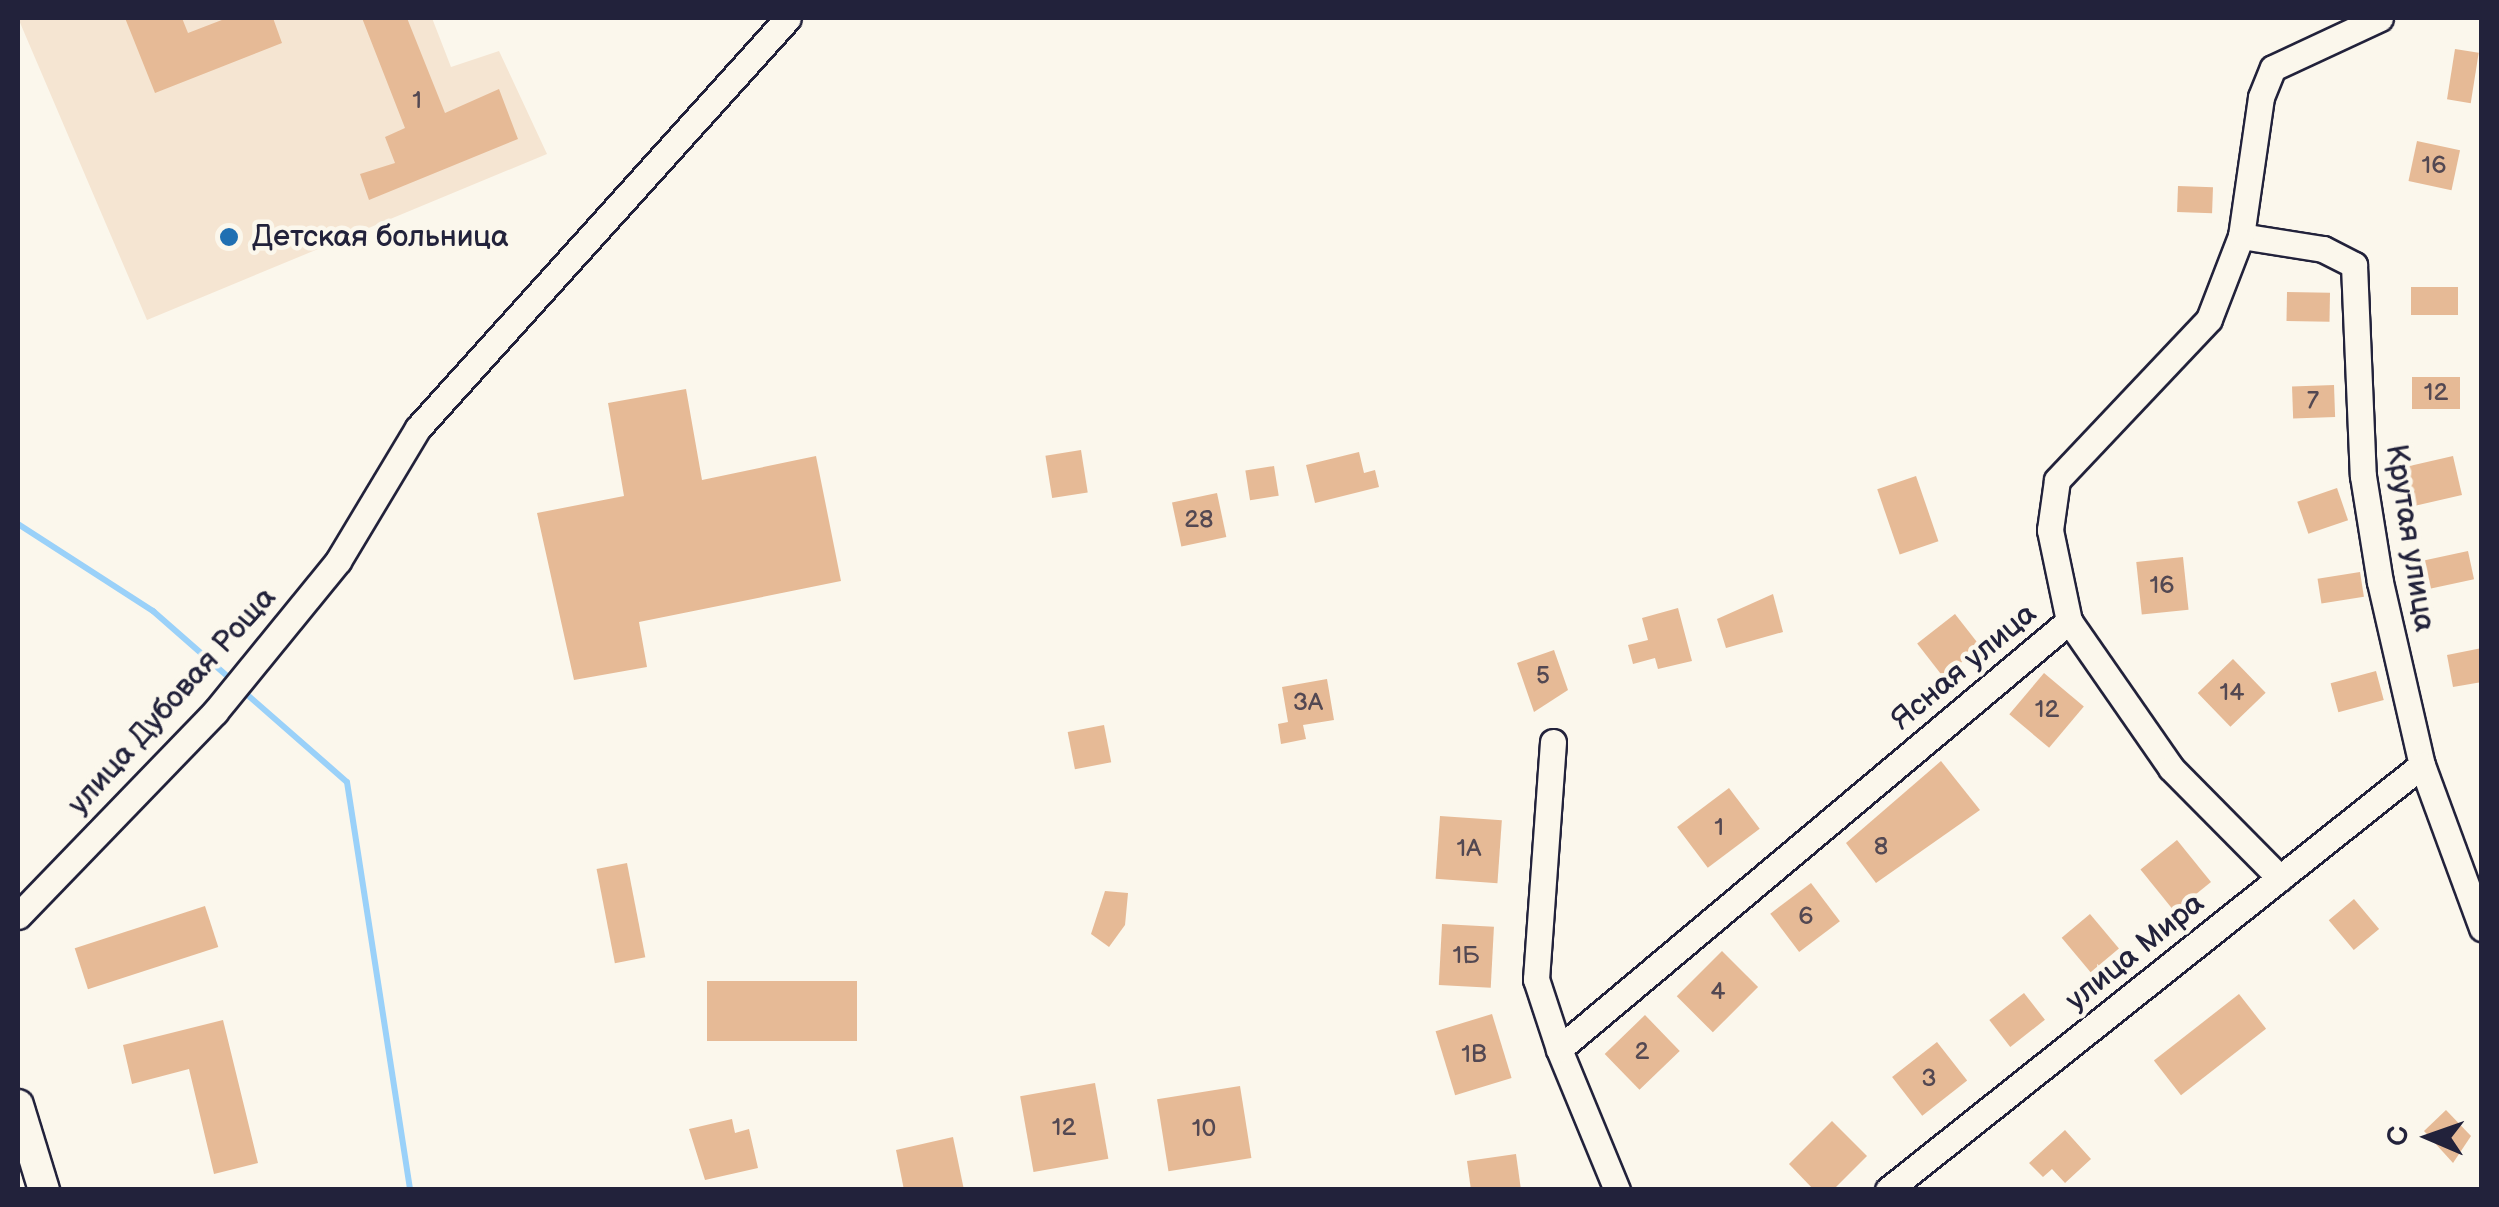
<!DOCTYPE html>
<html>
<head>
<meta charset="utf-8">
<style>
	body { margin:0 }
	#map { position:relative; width:2499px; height:1207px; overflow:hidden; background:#fbf7ec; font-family:"Balsamiq Sans",sans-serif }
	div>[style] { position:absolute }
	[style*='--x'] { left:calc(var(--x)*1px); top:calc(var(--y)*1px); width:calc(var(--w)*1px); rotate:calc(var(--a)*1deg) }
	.built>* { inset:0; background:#f5e5d2 }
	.stream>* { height:6px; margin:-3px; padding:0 3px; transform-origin:3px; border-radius:3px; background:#9ad1f9 }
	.building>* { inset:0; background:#e6ba96; transform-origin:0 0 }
	.roads { filter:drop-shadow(2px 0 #22223b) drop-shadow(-2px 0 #22223b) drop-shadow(0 2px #22223b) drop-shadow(0 -2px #22223b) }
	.minor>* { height:25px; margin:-12.5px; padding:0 12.5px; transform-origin:12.5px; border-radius:12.5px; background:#fbf7ec }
	.tertiary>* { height:30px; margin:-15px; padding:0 15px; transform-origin:15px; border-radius:15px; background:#fbf7ec }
	.dots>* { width:28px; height:28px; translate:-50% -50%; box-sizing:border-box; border:5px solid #fbf7ec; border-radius:50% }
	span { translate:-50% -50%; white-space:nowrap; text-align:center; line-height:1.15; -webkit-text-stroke:9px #fbf7ec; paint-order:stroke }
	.number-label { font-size:25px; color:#534852 }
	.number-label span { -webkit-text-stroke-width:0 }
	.poi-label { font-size:30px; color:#22223b }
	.left { translate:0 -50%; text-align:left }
	.street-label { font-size:30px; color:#22223b }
	.frame { position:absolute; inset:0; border:20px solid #22223b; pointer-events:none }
	.north { position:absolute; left:2379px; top:1087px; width:100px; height:100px; -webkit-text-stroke:8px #fbf7ec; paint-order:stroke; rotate:272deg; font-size:28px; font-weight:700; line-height:40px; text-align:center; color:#22223b }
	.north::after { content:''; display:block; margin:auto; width:35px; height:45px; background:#22223b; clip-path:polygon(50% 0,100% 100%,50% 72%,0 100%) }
</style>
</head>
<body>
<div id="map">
	<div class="built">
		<i style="clip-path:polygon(18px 18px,432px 18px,451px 67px,499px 51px,547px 154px,147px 320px)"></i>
	</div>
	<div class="stream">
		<i style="--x:18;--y:524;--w:161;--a:32.8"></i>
		<i style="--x:153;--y:611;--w:108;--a:41.2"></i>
		<i style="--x:243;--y:691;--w:138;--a:41.2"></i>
		<i style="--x:347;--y:782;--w:413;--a:81.2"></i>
	</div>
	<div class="building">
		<i style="clip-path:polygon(125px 18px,182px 18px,188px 33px,227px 18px,273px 18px,282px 43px,155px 93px)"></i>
		<i style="clip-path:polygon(362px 18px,407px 18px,445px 113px,499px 89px,518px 139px,369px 200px,360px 174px,395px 163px,385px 137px,405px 128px)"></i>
		<i style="left:2455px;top:49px;width:24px;height:51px;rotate:9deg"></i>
		<i style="left:2417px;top:141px;width:44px;height:41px;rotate:12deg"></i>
		<i style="left:2178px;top:186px;width:35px;height:26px;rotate:2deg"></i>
		<i style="left:2411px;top:287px;width:47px;height:28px"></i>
		<i style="left:2287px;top:292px;width:43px;height:29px;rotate:1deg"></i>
		<i style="left:2412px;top:377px;width:48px;height:32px"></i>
		<i style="left:2334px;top:385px;width:32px;height:42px;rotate:88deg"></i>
		<i style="clip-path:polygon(686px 389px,702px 480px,816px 456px,841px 581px,639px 622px,647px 667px,574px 680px,537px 513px,624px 496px,608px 403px)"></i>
		<i style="left:1081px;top:450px;width:43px;height:36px;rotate:81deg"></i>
		<i style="clip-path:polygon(1359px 452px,1364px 473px,1375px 470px,1379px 487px,1315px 503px,1306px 465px)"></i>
		<i style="left:2453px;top:456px;width:40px;height:48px;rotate:77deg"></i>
		<i style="left:1274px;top:466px;width:30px;height:29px;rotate:81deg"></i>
		<i style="left:1916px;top:476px;width:69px;height:41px;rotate:71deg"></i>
		<i style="left:2337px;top:488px;width:34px;height:42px;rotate:71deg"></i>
		<i style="left:1217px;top:493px;width:45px;height:46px;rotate:78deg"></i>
		<i style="left:2468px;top:551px;width:29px;height:44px;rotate:78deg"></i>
		<i style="left:2183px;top:557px;width:53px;height:47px;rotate:84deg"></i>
		<i style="left:2360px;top:572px;width:25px;height:43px;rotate:81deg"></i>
		<i style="clip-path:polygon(1773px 594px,1783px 632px,1726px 648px,1717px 619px)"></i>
		<i style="clip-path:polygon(1678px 608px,1692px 661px,1658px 669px,1655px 658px,1633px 664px,1628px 645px,1648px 640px,1642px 618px)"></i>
		<i style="left:1955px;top:614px;width:42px;height:48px;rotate:52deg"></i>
		<i style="clip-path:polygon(2482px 648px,2482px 682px,2453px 687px,2447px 655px)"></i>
		<i style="clip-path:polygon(1554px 650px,1568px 690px,1534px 712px,1517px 663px)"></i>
		<i style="left:2233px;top:659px;width:47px;height:49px;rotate:46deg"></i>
		<i style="left:2376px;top:671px;width:30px;height:47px;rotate:75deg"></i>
		<i style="left:2044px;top:673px;width:52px;height:54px;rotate:40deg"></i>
		<i style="clip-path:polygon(1327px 679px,1334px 720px,1303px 725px,1306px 739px,1281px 744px,1278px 724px,1288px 722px,1282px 687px)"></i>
		<i style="left:1104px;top:725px;width:38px;height:37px;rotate:79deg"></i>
		<i style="clip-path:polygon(1941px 761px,1980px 810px,1876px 883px,1846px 843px)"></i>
		<i style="left:1729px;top:788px;width:51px;height:65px;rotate:53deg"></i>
		<i style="left:1440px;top:816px;width:62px;height:63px;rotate:4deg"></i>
		<i style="left:2177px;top:840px;width:54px;height:47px;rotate:51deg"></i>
		<i style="left:627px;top:863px;width:96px;height:31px;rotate:79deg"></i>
		<i style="left:1811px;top:883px;width:48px;height:51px;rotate:53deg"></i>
		<i style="clip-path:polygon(1105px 891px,1128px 893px,1125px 925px,1109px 947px,1091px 934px)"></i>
		<i style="left:2354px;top:899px;width:39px;height:33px;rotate:50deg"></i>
		<i style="left:205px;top:906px;width:43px;height:137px;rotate:72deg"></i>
		<i style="left:2090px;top:914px;width:45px;height:37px;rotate:50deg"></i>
		<i style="left:1442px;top:924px;width:52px;height:61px;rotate:3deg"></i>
		<i style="left:1722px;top:951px;width:51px;height:64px;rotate:45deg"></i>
		<i style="left:857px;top:981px;width:60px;height:150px;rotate:90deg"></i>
		<i style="left:2024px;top:993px;width:34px;height:44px;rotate:52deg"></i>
		<i style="left:2239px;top:994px;width:44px;height:108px;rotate:52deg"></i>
		<i style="left:1492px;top:1014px;width:67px;height:59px;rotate:73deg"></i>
		<i style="left:1645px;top:1015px;width:50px;height:56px;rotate:46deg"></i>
		<i style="clip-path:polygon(223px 1020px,258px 1163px,214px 1174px,189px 1069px,132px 1084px,123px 1045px)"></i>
		<i style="left:1937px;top:1042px;width:49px;height:57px;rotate:52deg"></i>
		<i style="left:1095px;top:1083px;width:77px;height:76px;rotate:80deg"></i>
		<i style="left:1240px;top:1086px;width:73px;height:84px;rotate:81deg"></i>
		<i style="clip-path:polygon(2446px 1110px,2471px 1136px,2453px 1163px,2424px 1131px)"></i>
		<i style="clip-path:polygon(732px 1119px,735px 1133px,749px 1129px,758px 1168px,705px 1180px,689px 1129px)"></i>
		<i style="clip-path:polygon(1832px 1121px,1867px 1156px,1833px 1190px,1814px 1190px,1789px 1164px)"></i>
		<i style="clip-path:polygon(2065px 1130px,2091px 1159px,2065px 1183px,2052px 1169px,2043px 1177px,2029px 1163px)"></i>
		<i style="clip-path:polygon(953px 1137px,964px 1190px,904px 1190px,896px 1150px)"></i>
		<i style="clip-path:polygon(1516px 1154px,1521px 1190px,1471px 1190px,1467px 1161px)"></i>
	</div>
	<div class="roads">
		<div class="minor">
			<i style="--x:2241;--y:236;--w:83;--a:9"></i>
			<i style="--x:2323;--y:249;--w:35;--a:27"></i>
			<i style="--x:2354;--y:265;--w:211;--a:87.6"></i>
			<i style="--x:2363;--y:476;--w:107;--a:80.9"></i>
			<i style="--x:2380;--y:582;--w:188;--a:77.1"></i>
			<i style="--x:2422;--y:765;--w:174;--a:69.8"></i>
			<i style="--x:2069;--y:621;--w:179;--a:55.2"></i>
			<i style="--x:2171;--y:768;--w:155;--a:45.3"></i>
			<i style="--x:1553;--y:742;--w:238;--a:94.1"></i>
			<i style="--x:1536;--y:979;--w:74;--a:71.8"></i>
			<i style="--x:18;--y:916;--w:284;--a:-46"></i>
			<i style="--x:215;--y:712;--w:195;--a:-50.8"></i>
			<i style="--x:338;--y:561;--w:155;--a:-59"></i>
			<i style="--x:418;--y:428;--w:552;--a:-47.94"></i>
			<i style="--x:1617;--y:1190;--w:152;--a:-112.4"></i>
			<i style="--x:1559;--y:1049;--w:666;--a:-40"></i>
			<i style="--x:2069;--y:621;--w:93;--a:-101.8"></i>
			<i style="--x:2050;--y:530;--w:50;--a:-82"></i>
			<i style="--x:2057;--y:480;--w:221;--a:-46.6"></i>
			<i style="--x:2209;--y:319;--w:89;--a:-68.9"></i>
			<i style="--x:2241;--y:236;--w:140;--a:-81.8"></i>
			<i style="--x:2261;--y:97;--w:31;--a:-68"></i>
			<i style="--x:2273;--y:68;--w:118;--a:-25"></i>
			<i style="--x:1888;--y:1190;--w:682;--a:-38.52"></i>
		</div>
		<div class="tertiary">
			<i style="--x:18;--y:1105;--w:89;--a:73"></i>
		</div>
	</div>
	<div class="dots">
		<i style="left:229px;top:237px;background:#1f6fb2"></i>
	</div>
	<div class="number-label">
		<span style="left:417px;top:101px">1</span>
		<span style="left:2434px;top:166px">16</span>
		<span style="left:2436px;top:393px">12</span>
		<span style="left:2313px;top:401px">7</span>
		<span style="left:1199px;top:520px">28</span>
		<span style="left:2162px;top:586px">16</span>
		<span style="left:1543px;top:676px">5</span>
		<span style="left:2232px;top:693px">14</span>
		<span style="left:1308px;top:703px">3А</span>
		<span style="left:2047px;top:710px">12</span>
		<span style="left:1719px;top:828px">1</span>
		<span style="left:1881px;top:847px">8</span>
		<span style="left:1469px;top:849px">1А</span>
		<span style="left:1806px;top:917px">6</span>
		<span style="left:1466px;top:956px">1Б</span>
		<span style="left:1718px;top:992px">4</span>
		<span style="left:1642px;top:1052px">2</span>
		<span style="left:1474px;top:1055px">1В</span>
		<span style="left:1929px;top:1079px">3</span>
		<span style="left:1064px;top:1128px">12</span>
		<span style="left:1204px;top:1129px">10</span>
	</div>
	<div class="poi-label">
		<span class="left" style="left:252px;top:237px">Детская больница</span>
	</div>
	<div class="street-label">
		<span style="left:2410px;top:538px;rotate:81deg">Крутая улица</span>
		<span style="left:1964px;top:667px;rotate:-40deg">Ясная улица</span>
		<span style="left:172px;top:701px;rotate:-48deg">улица Дубовая Роща</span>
		<span style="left:2135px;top:952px;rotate:-39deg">улица Мира</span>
	</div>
	<div class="frame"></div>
	<div class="north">С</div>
</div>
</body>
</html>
